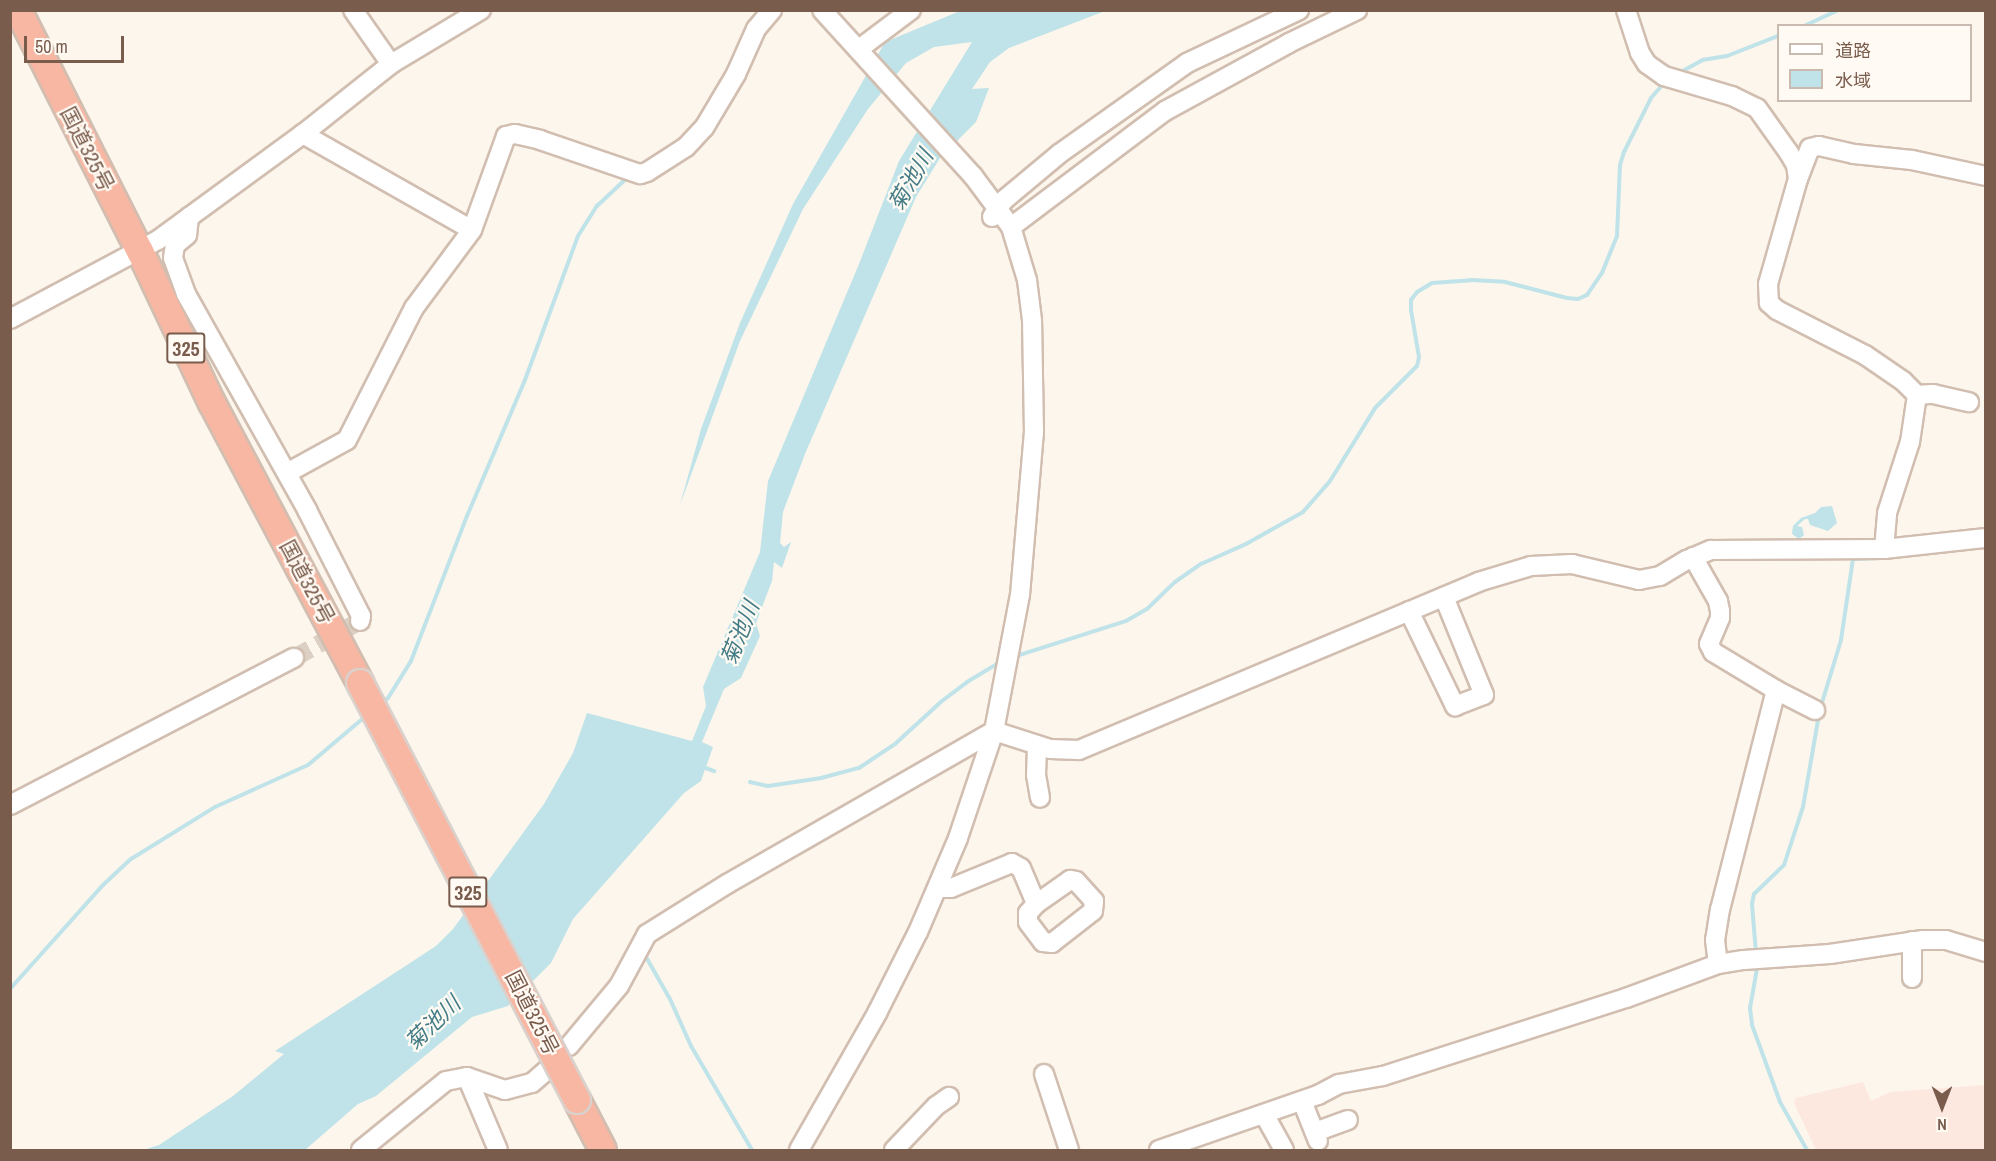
<!DOCTYPE html>
<html>
<head>
<meta charset="utf-8">
<style>
	body { margin:0 }
	#map { position:relative; width:1996px; height:1161px; overflow:hidden; background:#fdf6ec; font-family:"Archivo Narrow","Noto Sans JP",sans-serif }
	div>[style] { position:absolute }
	[style*='--x'] { left:calc(var(--x)*1px); top:calc(var(--y)*1px); width:calc(var(--w)*1px); rotate:calc(var(--a)*1deg) }
	.commercial>* { inset:0; background:#fde8e0 }
	.water>* { inset:0; background:#bfe3e8 }
	.stream>* { height:4px; margin:-2px; padding:0 2px; transform-origin:2px; border-radius:2px; background:#bfe3e8 }
	.minor-tunnel>* { height:18px; margin-top:-9px; transform-origin:0; background:repeating-linear-gradient(90deg,#dcd0c4 0 18px,transparent 0 27px) }
	.roads { filter:drop-shadow(2px 0 #d1beb0) drop-shadow(-2px 0 #d1beb0) drop-shadow(0 2px #d1beb0) drop-shadow(0 -2px #d1beb0) }
	.minor>* { height:18px; margin:-9px; padding:0 9px; transform-origin:9px; border-radius:9px; background:#fff }
	.highway>* { height:26px; margin:-13px; padding:0 13px; transform-origin:13px; border-radius:13px; background:#f7b7a3 }
	.bridges { filter:drop-shadow(2px 0 #dad1cd) drop-shadow(-2px 0 #dad1cd) drop-shadow(0 2px #dad1cd) drop-shadow(0 -2px #dad1cd) }
	.highway-bridge>* { height:26px; margin:-13px; padding:0 13px; transform-origin:13px; border-radius:13px; background:#f7b7a3 }
	span { translate:-50% -50%; white-space:nowrap; text-align:center; line-height:1.15; -webkit-text-stroke:4.5px #fffaf3; paint-order:stroke }
	.shield-label span { padding:2px 4px; background:#fffaf3; border:2px solid; border-radius:4px; -webkit-text-stroke-width:0 }
	.shield-label { font-size:20px; color:#7a5c4d; font-weight:700 }
	.street-label { font-size:21px; color:#7a5c4d }
	.water-label { font-size:22px; color:#437c86; font-style:italic }
	.frame { position:absolute; inset:0; border:12px solid #7a5c4d; pointer-events:none }
	.legend { position:absolute; left:1777px; top:24px; width:195px; height:78px; box-sizing:border-box; background:#fffaf3; border:2px solid #cabbb1; margin:0; padding:8px 10px; list-style:none; font-size:18px; color:#7a5c4d }
	.legend li { display:flex; align-items:center; gap:12px; height:30px }
	.legend b { width:30px; border:2px solid #cabbb1 }
	.north { position:absolute; left:1912px; top:1077px; width:60px; height:60px; -webkit-text-stroke:4px #fffaf3; paint-order:stroke; rotate:180deg; font-size:16px; font-weight:700; line-height:24px; text-align:center; color:#7a5c4d }
	.north::after { content:''; display:block; margin:auto; width:21px; height:27px; background:#7a5c4d; clip-path:polygon(50% 0,100% 100%,50% 72%,0 100%) }
	.scale { position:absolute; left:24px; top:36px; width:100px; height:27px; box-sizing:border-box; border:3px solid #7a5c4d; border-top:0; padding-left:8px; font-size:18px; line-height:21px; white-space:nowrap; color:#7a5c4d; -webkit-text-stroke:4px #fffaf3; paint-order:stroke }
</style>
</head>
<body>
<div id="map">
	<div class="commercial">
		<i style="clip-path:polygon(1863px 1082px,1871px 1101px,1891px 1092px,1985px 1085px,1985px 1150px,1816px 1150px,1794px 1103px,1796px 1098px)"></i>
	</div>
	<div class="water">
		<i style="clip-path:polygon(960px 11px,1105px 11px,1009px 48px,990px 62px,972px 89px,989px 88px,976px 122px,940px 158px,916px 197px,805px 454px,783px 512px,780px 543px,784px 547px,791px 542px,782px 568px,774px 562px,772px 581px,756px 623px,760px 636px,741px 678px,724px 689px,702px 742px,713px 747px,701px 781px,684px 793px,573px 919px,551px 963px,508px 1006px,472px 1017px,376px 1096px,358px 1104px,305px 1150px,143px 1150px,159px 1145px,233px 1096px,284px 1054px,275px 1051px,436px 946px,453px 929px,544px 804px,573px 753px,587px 713px,692px 741px,706px 706px,703px 687px,760px 552px,768px 481px,859px 264px,899px 161px,972px 42px,934px 47px,906px 63px,868px 109px,803px 209px,740px 341px,680px 505px,701px 429px,740px 323px,793px 204px,885px 42px)"></i>
		<i style="clip-path:polygon(1832px 506px,1837px 523px,1828px 531px,1810px 525px,1808px 519px,1805px 519px,1797px 526px,1802px 527px,1804px 535px,1799px 539px,1792px 534px,1793px 526px,1801px 518px,1815px 513px,1821px 507px)"></i>
	</div>
	<div class="stream">
		<i style="--x:1804;--y:26;--w:38;--a:-25"></i>
		<i style="--x:1679;--y:73;--w:26;--a:-29"></i>
		<i style="--x:1702;--y:60;--w:25;--a:-9"></i>
		<i style="--x:1727;--y:56;--w:55;--a:-21.4"></i>
		<i style="--x:1016;--y:656;--w:115;--a:-17.7"></i>
		<i style="--x:1126;--y:621;--w:24;--a:-30"></i>
		<i style="--x:1147;--y:609;--w:39;--a:-44"></i>
		<i style="--x:1175;--y:582;--w:32;--a:-35"></i>
		<i style="--x:1201;--y:564;--w:49;--a:-24"></i>
		<i style="--x:1246;--y:544;--w:65;--a:-29.3"></i>
		<i style="--x:1303;--y:512;--w:41;--a:-48.9"></i>
		<i style="--x:1330;--y:481;--w:86;--a:-58.3"></i>
		<i style="--x:1375;--y:408;--w:59;--a:-45"></i>
		<i style="--x:1417;--y:366;--w:9;--a:-77"></i>
		<i style="--x:1419;--y:357;--w:48;--a:-99.7"></i>
		<i style="--x:1411;--y:310;--w:10;--a:-90"></i>
		<i style="--x:1411;--y:300;--w:10;--a:-53"></i>
		<i style="--x:1417;--y:292;--w:17;--a:-31"></i>
		<i style="--x:1432;--y:283;--w:39;--a:-4"></i>
		<i style="--x:1471;--y:280;--w:34;--a:3"></i>
		<i style="--x:1505;--y:282;--w:64;--a:14.5"></i>
		<i style="--x:1567;--y:298;--w:11;--a:5"></i>
		<i style="--x:1578;--y:299;--w:10;--a:-24"></i>
		<i style="--x:1587;--y:295;--w:27;--a:-56"></i>
		<i style="--x:1602;--y:273;--w:40;--a:-68"></i>
		<i style="--x:1617;--y:236;--w:71;--a:-87.6"></i>
		<i style="--x:1620;--y:165;--w:14;--a:-73"></i>
		<i style="--x:1624;--y:152;--w:60;--a:-63.4"></i>
		<i style="--x:1651;--y:98;--w:21;--a:-49"></i>
		<i style="--x:382;--y:703;--w:8;--a:-40"></i>
		<i style="--x:388;--y:698;--w:44;--a:-58.1"></i>
		<i style="--x:411;--y:661;--w:155;--a:-68.9"></i>
		<i style="--x:467;--y:516;--w:148;--a:-66.9"></i>
		<i style="--x:525;--y:380;--w:153;--a:-69.8"></i>
		<i style="--x:578;--y:236;--w:36;--a:-58"></i>
		<i style="--x:597;--y:206;--w:42;--a:-43.1"></i>
		<i style="--x:1821;--y:706;--w:69;--a:-73.1"></i>
		<i style="--x:1841;--y:640;--w:82;--a:-81.6"></i>
		<i style="--x:1853;--y:559;--w:27;--a:-2"></i>
		<i style="--x:703;--y:767;--w:12;--a:20"></i>
		<i style="--x:750;--y:782;--w:18;--a:13"></i>
		<i style="--x:768;--y:786;--w:54;--a:-8.6"></i>
		<i style="--x:821;--y:778;--w:39;--a:-15"></i>
		<i style="--x:859;--y:768;--w:43;--a:-33.7"></i>
		<i style="--x:895;--y:744;--w:64;--a:-42.5"></i>
		<i style="--x:942;--y:701;--w:31;--a:-37"></i>
		<i style="--x:967;--y:682;--w:41;--a:-31"></i>
		<i style="--x:1756;--y:953;--w:49;--a:-94.7"></i>
		<i style="--x:1752;--y:904;--w:10;--a:-79"></i>
		<i style="--x:1754;--y:894;--w:42;--a:-44"></i>
		<i style="--x:1784;--y:865;--w:61;--a:-71.9"></i>
		<i style="--x:1803;--y:807;--w:94;--a:-80.2"></i>
		<i style="--x:646;--y:957;--w:48;--a:60.3"></i>
		<i style="--x:670;--y:999;--w:51;--a:65.9"></i>
		<i style="--x:691;--y:1046;--w:121;--a:59.6"></i>
		<i style="--x:1758;--y:963;--w:46;--a:100.1"></i>
		<i style="--x:1750;--y:1008;--w:17;--a:83"></i>
		<i style="--x:1752;--y:1025;--w:82;--a:70"></i>
		<i style="--x:1780;--y:1102;--w:55;--a:60.6"></i>
		<i style="--x:10;--y:989;--w:140;--a:-48.2"></i>
		<i style="--x:103;--y:885;--w:38;--a:-43"></i>
		<i style="--x:131;--y:859;--w:99;--a:-31.8"></i>
		<i style="--x:215;--y:807;--w:102;--a:-24.3"></i>
		<i style="--x:308;--y:765;--w:77;--a:-40.3"></i>
	</div>
	<div class="minor-tunnel">
		<i style="--x:294;--y:658;--w:76;--a:-29.3"></i>
	</div>
	<div class="roads">
		<div class="minor">
			<i style="--x:353;--y:10;--w:66;--a:54.9"></i>
			<i style="--x:1626;--y:10;--w:45;--a:72"></i>
			<i style="--x:1640;--y:53;--w:13;--a:58"></i>
			<i style="--x:1647;--y:64;--w:21;--a:35"></i>
			<i style="--x:1664;--y:76;--w:71;--a:16.4"></i>
			<i style="--x:1732;--y:96;--w:28;--a:26"></i>
			<i style="--x:1757;--y:108;--w:55;--a:54.6"></i>
			<i style="--x:1789;--y:153;--w:14;--a:60"></i>
			<i style="--x:1796;--y:165;--w:14;--a:82"></i>
			<i style="--x:859;--y:49;--w:65;--a:-36.9"></i>
			<i style="--x:303;--y:134;--w:194;--a:29.6"></i>
			<i style="--x:189;--y:217;--w:18;--a:96"></i>
			<i style="--x:187;--y:235;--w:16;--a:140"></i>
			<i style="--x:175;--y:245;--w:13;--a:99"></i>
			<i style="--x:173;--y:258;--w:38;--a:70"></i>
			<i style="--x:186;--y:294;--w:248;--a:60.7"></i>
			<i style="--x:307;--y:510;--w:119;--a:63"></i>
			<i style="--x:361;--y:616;--w:5;--a:101"></i>
			<i style="--x:992;--y:217;--w:21;--a:-55"></i>
			<i style="--x:1004;--y:200;--w:72;--a:-39.9"></i>
			<i style="--x:1059;--y:154;--w:157;--a:-35.4"></i>
			<i style="--x:1187;--y:63;--w:124;--a:-25.3"></i>
			<i style="--x:1011;--y:227;--w:193;--a:-37"></i>
			<i style="--x:1165;--y:111;--w:141;--a:-28.7"></i>
			<i style="--x:1289;--y:43;--w:76;--a:-25.9"></i>
			<i style="--x:10;--y:319;--w:168;--a:-28.1"></i>
			<i style="--x:158;--y:240;--w:180;--a:-36.2"></i>
			<i style="--x:303;--y:134;--w:112;--a:-38.5"></i>
			<i style="--x:391;--y:64;--w:105;--a:-31"></i>
			<i style="--x:1917;--y:395;--w:16;--a:-4"></i>
			<i style="--x:1933;--y:394;--w:37;--a:13"></i>
			<i style="--x:287;--y:473;--w:68;--a:-28.8"></i>
			<i style="--x:347;--y:440;--w:148;--a:-63.1"></i>
			<i style="--x:414;--y:308;--w:97;--a:-53.4"></i>
			<i style="--x:472;--y:230;--w:100;--a:-70.1"></i>
			<i style="--x:506;--y:136;--w:9;--a:-13"></i>
			<i style="--x:515;--y:134;--w:26;--a:13"></i>
			<i style="--x:540;--y:140;--w:106;--a:18.8"></i>
			<i style="--x:640;--y:174;--w:7;--a:-16"></i>
			<i style="--x:647;--y:172;--w:46;--a:-32.7"></i>
			<i style="--x:686;--y:147;--w:26;--a:-47"></i>
			<i style="--x:704;--y:128;--w:63;--a:-59.3"></i>
			<i style="--x:736;--y:74;--w:49;--a:-66"></i>
			<i style="--x:756;--y:29;--w:25;--a:-50"></i>
			<i style="--x:1884;--y:549;--w:36;--a:-85"></i>
			<i style="--x:1887;--y:513;--w:75;--a:-72.1"></i>
			<i style="--x:1910;--y:442;--w:48;--a:-81.5"></i>
			<i style="--x:1917;--y:395;--w:20;--a:-135"></i>
			<i style="--x:1903;--y:381;--w:46;--a:-145.6"></i>
			<i style="--x:1865;--y:355;--w:99;--a:-152.9"></i>
			<i style="--x:1777;--y:310;--w:11;--a:-139"></i>
			<i style="--x:1769;--y:303;--w:19;--a:-93"></i>
			<i style="--x:1768;--y:284;--w:109;--a:-74.1"></i>
			<i style="--x:1798;--y:179;--w:33;--a:-69"></i>
			<i style="--x:1810;--y:148;--w:9;--a:-13"></i>
			<i style="--x:1819;--y:146;--w:36;--a:13"></i>
			<i style="--x:1854;--y:154;--w:58;--a:5.9"></i>
			<i style="--x:1912;--y:160;--w:76;--a:12.2"></i>
			<i style="--x:1693;--y:557;--w:51;--a:60.4"></i>
			<i style="--x:1718;--y:601;--w:10;--a:79"></i>
			<i style="--x:1720;--y:611;--w:7;--a:90"></i>
			<i style="--x:1720;--y:618;--w:28;--a:113"></i>
			<i style="--x:1709;--y:644;--w:9;--a:63"></i>
			<i style="--x:1713;--y:652;--w:74;--a:31.1"></i>
			<i style="--x:1776;--y:690;--w:226;--a:104.3"></i>
			<i style="--x:1720;--y:909;--w:31;--a:99"></i>
			<i style="--x:1715;--y:940;--w:24;--a:83"></i>
			<i style="--x:1409;--y:611;--w:106;--a:64.2"></i>
			<i style="--x:1455;--y:706;--w:31;--a:-21"></i>
			<i style="--x:1484;--y:695;--w:106;--a:-112.2"></i>
			<i style="--x:1776;--y:690;--w:44;--a:27.1"></i>
			<i style="--x:1037;--y:747;--w:28;--a:92"></i>
			<i style="--x:1036;--y:775;--w:23;--a:80"></i>
			<i style="--x:10;--y:805;--w:320;--a:-27.4"></i>
			<i style="--x:1070;--y:880;--w:6;--a:9"></i>
			<i style="--x:1076;--y:881;--w:27;--a:48"></i>
			<i style="--x:1094;--y:901;--w:10;--a:96"></i>
			<i style="--x:1093;--y:911;--w:52;--a:142"></i>
			<i style="--x:1052;--y:943;--w:9;--a:-174"></i>
			<i style="--x:1043;--y:942;--w:25;--a:-127"></i>
			<i style="--x:1028;--y:922;--w:9;--a:-90"></i>
			<i style="--x:1028;--y:913;--w:12;--a:-48"></i>
			<i style="--x:1036;--y:904;--w:42;--a:-35.2"></i>
			<i style="--x:938;--y:888;--w:13;--a:0"></i>
			<i style="--x:951;--y:888;--w:66;--a:-22.3"></i>
			<i style="--x:1012;--y:863;--w:10;--a:29"></i>
			<i style="--x:1021;--y:868;--w:39;--a:67"></i>
			<i style="--x:1912;--y:941;--w:37;--a:90"></i>
			<i style="--x:569;--y:1046;--w:78;--a:-50.2"></i>
			<i style="--x:619;--y:986;--w:59;--a:-61.7"></i>
			<i style="--x:647;--y:934;--w:94;--a:-32"></i>
			<i style="--x:727;--y:884;--w:308;--a:-29.8"></i>
			<i style="--x:994;--y:731;--w:59;--a:17.8"></i>
			<i style="--x:1050;--y:749;--w:29;--a:2"></i>
			<i style="--x:1079;--y:750;--w:433;--a:-22.8"></i>
			<i style="--x:1478;--y:582;--w:55;--a:-16.8"></i>
			<i style="--x:1531;--y:566;--w:41;--a:-2.8"></i>
			<i style="--x:1572;--y:564;--w:69;--a:13.4"></i>
			<i style="--x:1639;--y:580;--w:21;--a:-11"></i>
			<i style="--x:1660;--y:576;--w:31;--a:-31"></i>
			<i style="--x:1687;--y:560;--w:26;--a:-23"></i>
			<i style="--x:1711;--y:550;--w:173;--a:-0.3"></i>
			<i style="--x:1884;--y:549;--w:103;--a:-6.2"></i>
			<i style="--x:1044;--y:1074;--w:80;--a:71.8"></i>
			<i style="--x:467;--y:1077;--w:79;--a:67"></i>
			<i style="--x:1302;--y:1101;--w:43;--a:68.2"></i>
			<i style="--x:1264;--y:1114;--w:41;--a:60.9"></i>
			<i style="--x:1315;--y:1132;--w:35;--a:-20"></i>
			<i style="--x:361;--y:1150;--w:109;--a:-39.1"></i>
			<i style="--x:446;--y:1081;--w:21;--a:-11"></i>
			<i style="--x:467;--y:1077;--w:40;--a:18.9"></i>
			<i style="--x:505;--y:1090;--w:28;--a:-15"></i>
			<i style="--x:532;--y:1083;--w:20;--a:-41"></i>
			<i style="--x:799;--y:1150;--w:158;--a:-60.3"></i>
			<i style="--x:877;--y:1013;--w:91;--a:-63.2"></i>
			<i style="--x:918;--y:932;--w:102;--a:-66.9"></i>
			<i style="--x:958;--y:838;--w:113;--a:-71.4"></i>
			<i style="--x:994;--y:731;--w:138;--a:-79.2"></i>
			<i style="--x:1020;--y:595;--w:163;--a:-85.1"></i>
			<i style="--x:1034;--y:433;--w:113;--a:-91"></i>
			<i style="--x:1032;--y:320;--w:40;--a:-97.1"></i>
			<i style="--x:1027;--y:280;--w:55;--a:-106.8"></i>
			<i style="--x:1011;--y:227;--w:64;--a:-126.7"></i>
			<i style="--x:973;--y:176;--w:224;--a:-132.3"></i>
			<i style="--x:894;--y:1150;--w:61;--a:-46.3"></i>
			<i style="--x:936;--y:1106;--w:16;--a:-35"></i>
			<i style="--x:1159;--y:1150;--w:168;--a:-19.1"></i>
			<i style="--x:1318;--y:1095;--w:24;--a:-28"></i>
			<i style="--x:1339;--y:1084;--w:45;--a:-10.3"></i>
			<i style="--x:1383;--y:1076;--w:255;--a:-17.8"></i>
			<i style="--x:1626;--y:998;--w:98;--a:-20.3"></i>
			<i style="--x:1718;--y:964;--w:26;--a:-9"></i>
			<i style="--x:1744;--y:960;--w:86;--a:-4"></i>
			<i style="--x:1830;--y:954;--w:94;--a:-8.6"></i>
			<i style="--x:1923;--y:940;--w:23;--a:0"></i>
			<i style="--x:1946;--y:940;--w:42;--a:16.7"></i>
		</div>
		<div class="highway">
			<i style="--x:18;--y:10;--w:270;--a:63.2"></i>
			<i style="--x:140;--y:251;--w:168;--a:64.7"></i>
			<i style="--x:212;--y:403;--w:317;--a:62.1"></i>
			<i style="--x:577;--y:1100;--w:56;--a:62.5"></i>
		</div>
	</div>
	<div class="bridges">
		<div class="highway-bridge">
			<i style="--x:360;--y:683;--w:470;--a:62.5"></i>
		</div>
	</div>
	<div class="shield-label">
		<span style="left:186px;top:348px">325</span>
		<span style="left:468px;top:892px">325</span>
	</div>
	<div class="street-label">
		<span style="left:87px;top:149px;rotate:63deg">国道325号</span>
		<span style="left:307px;top:582px;rotate:62deg">国道325号</span>
		<span style="left:532px;top:1013px;rotate:63deg">国道325号</span>
	</div>
	<div class="water-label">
		<span style="left:911px;top:180px;rotate:-60deg">菊池川</span>
		<span style="left:740px;top:633px;rotate:-68deg">菊池川</span>
		<span style="left:433px;top:1023px;rotate:-44deg">菊池川</span>
	</div>
	<div class="frame"></div>
	<ul class="legend">
	<li><b style="height:8px;background:#fff"></b>道路</li>
	<li><b style="height:16px;background:#bfe3e8"></b>水域</li>
	</ul>
	<div class="north">N</div>
	<div class="scale">50 m</div>
</div>
</body>
</html>
